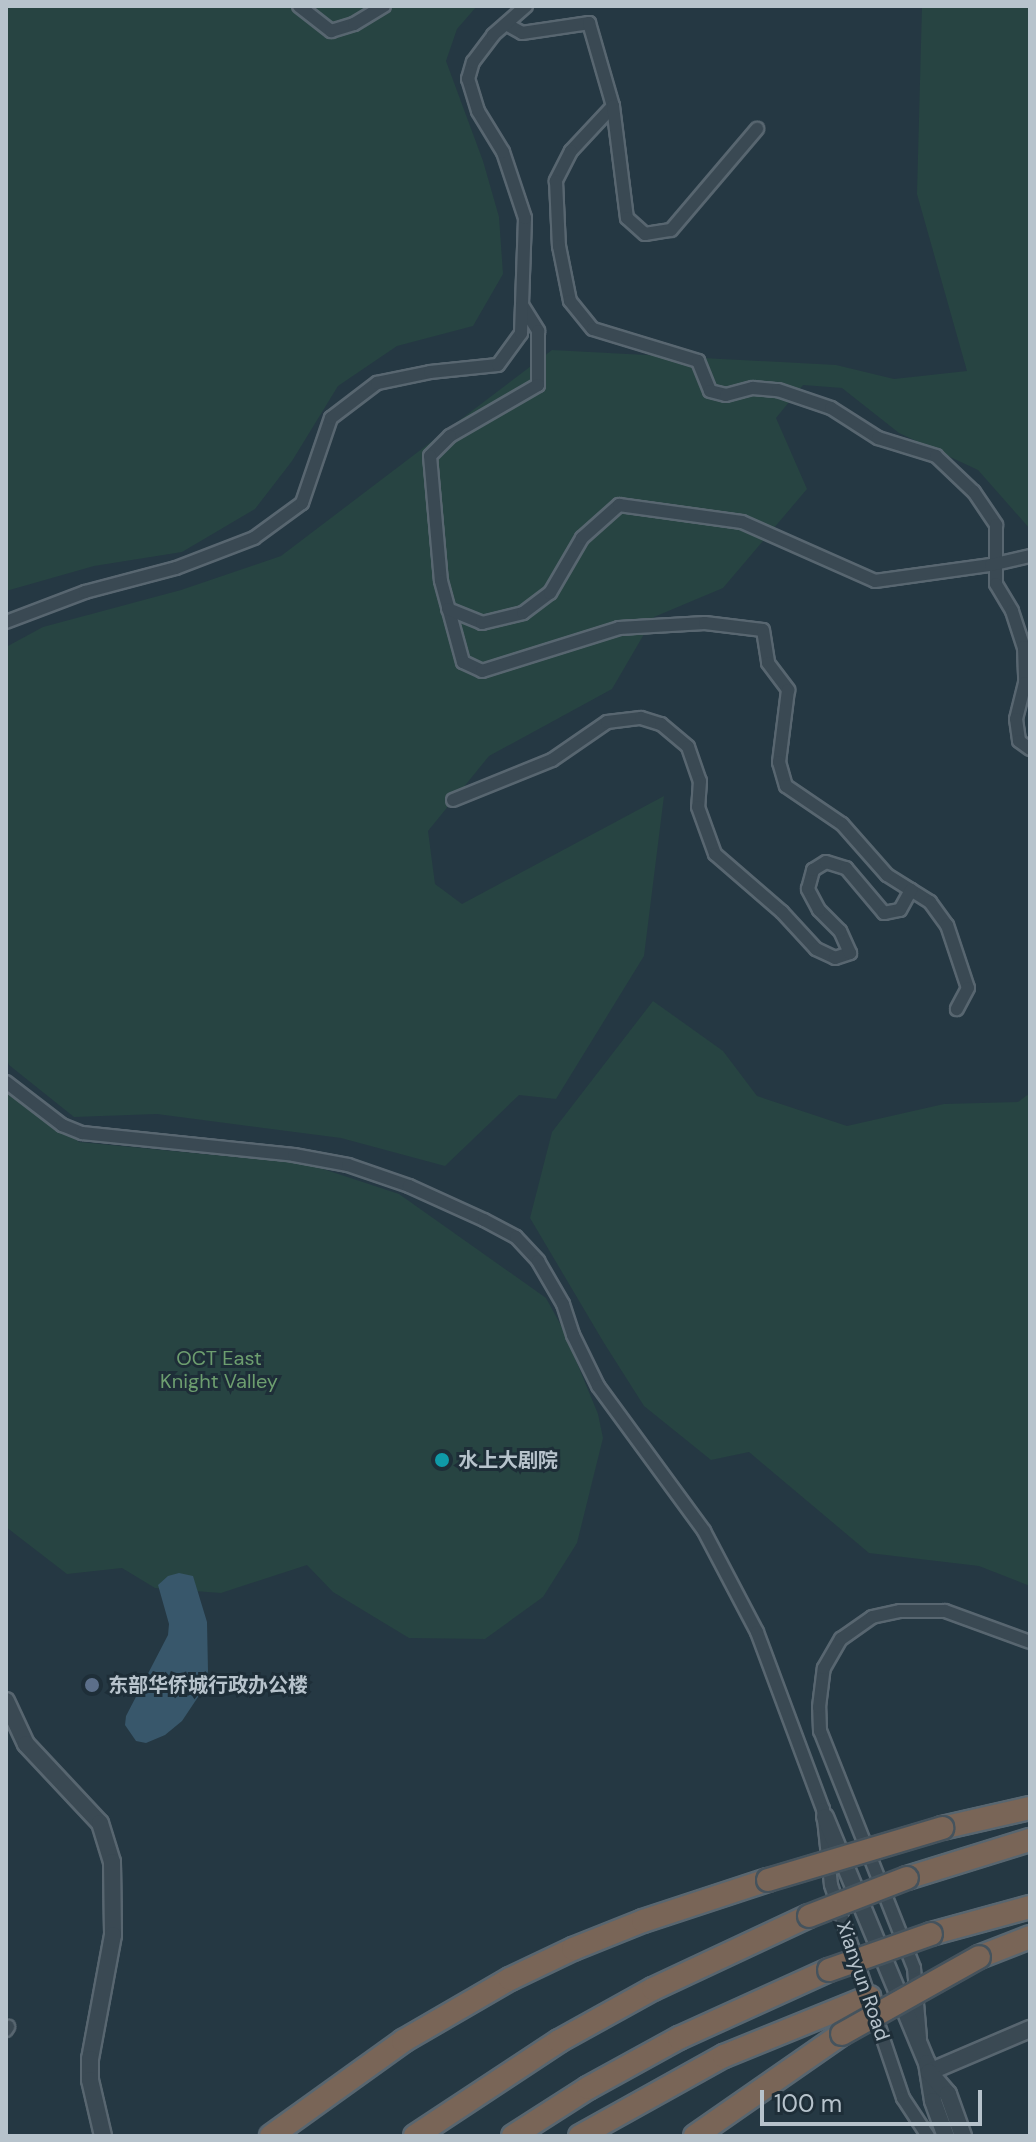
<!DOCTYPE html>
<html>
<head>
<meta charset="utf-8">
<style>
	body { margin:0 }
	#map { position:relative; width:1036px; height:2142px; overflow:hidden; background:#253843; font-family:"DM Sans","Noto Sans SC",sans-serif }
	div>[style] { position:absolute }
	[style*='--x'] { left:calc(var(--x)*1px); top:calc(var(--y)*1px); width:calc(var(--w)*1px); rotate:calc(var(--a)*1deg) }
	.green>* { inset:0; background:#274442 }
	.water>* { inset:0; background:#38576b }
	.roads { filter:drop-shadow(2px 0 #586670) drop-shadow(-2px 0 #586670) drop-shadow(0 2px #586670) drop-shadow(0 -2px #586670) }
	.minor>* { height:12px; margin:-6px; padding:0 6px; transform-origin:6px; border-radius:6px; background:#3a4953 }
	.tertiary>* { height:16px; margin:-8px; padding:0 8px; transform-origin:8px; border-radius:8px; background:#3a4953 }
	.motorway>* { height:22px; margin:-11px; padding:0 11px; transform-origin:11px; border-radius:11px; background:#796557 }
	.bridges { filter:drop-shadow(2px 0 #45535d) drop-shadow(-2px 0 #45535d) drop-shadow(0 2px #45535d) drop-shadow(0 -2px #45535d) }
	.motorway-bridge>* { height:22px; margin:-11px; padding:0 11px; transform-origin:11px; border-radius:11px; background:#796557 }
	.dots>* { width:22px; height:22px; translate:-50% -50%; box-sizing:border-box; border:4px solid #1e2e38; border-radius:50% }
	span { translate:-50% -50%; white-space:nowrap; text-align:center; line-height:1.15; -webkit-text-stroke:6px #1e2e38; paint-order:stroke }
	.park-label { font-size:20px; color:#6d9e6f }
	.poi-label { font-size:20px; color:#b7c3cc; font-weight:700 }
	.left { translate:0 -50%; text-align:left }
	.street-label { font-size:20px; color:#b7c3cc }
	.frame { position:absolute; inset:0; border:8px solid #b7c3cc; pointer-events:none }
	.scale { position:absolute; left:760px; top:2090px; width:222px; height:36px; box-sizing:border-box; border:4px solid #b7c3cc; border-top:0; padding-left:10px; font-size:24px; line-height:28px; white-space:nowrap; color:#b7c3cc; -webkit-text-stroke:6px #1e2e38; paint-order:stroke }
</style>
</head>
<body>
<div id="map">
	<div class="green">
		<i style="clip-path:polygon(6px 6px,477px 6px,457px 29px,446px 61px,483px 161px,499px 217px,503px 274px,473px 326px,397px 346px,338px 386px,292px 461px,255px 509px,182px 552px,94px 566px,6px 591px)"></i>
		<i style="clip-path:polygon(922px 6px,1030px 6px,1030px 529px,978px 470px,899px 433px,842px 388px,803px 385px,776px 418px,807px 489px,723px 588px,654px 617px,612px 689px,489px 756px,428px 831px,435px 884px,462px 904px,664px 796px,644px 956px,556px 1099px,519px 1095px,445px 1166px,341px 1138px,157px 1114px,74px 1117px,9px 1065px,6px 1056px,6px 647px,43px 627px,181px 590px,281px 556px,552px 350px,836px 365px,894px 379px,967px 371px,917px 194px)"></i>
		<i style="clip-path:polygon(653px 1001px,723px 1051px,757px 1096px,847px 1126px,944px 1104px,1018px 1102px,1030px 1093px,1030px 1586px,979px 1566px,869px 1553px,749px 1452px,711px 1460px,644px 1406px,604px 1343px,530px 1218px,552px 1132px)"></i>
		<i style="clip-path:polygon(6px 1085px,79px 1142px,308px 1164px,399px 1194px,546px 1298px,563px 1329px,598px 1414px,603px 1438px,577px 1543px,543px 1597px,485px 1639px,409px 1638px,333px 1592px,307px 1565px,221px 1593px,155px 1588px,122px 1568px,67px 1574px,6px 1527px)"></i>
	</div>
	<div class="water">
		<i style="clip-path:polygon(179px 1573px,193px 1576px,207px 1622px,208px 1671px,204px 1688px,182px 1721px,165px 1735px,146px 1743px,136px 1741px,125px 1725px,126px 1716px,168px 1635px,169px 1624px,158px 1585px,168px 1576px)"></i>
	</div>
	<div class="roads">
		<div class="minor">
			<i style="--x:299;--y:6;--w:41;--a:38"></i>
			<i style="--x:331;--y:31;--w:24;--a:-17"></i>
			<i style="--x:354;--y:24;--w:35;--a:-31"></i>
			<i style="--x:506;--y:24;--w:18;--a:29"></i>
			<i style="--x:522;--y:33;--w:68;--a:-8.5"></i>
			<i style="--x:589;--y:23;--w:86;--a:73.9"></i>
			<i style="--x:613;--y:106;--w:62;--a:133"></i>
			<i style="--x:571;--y:151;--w:34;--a:117"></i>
			<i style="--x:556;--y:181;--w:65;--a:87.4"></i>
			<i style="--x:559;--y:246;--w:56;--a:78.7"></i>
			<i style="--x:570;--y:301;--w:36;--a:51"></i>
			<i style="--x:593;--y:329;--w:110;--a:16.9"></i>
			<i style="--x:698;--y:361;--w:32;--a:68"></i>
			<i style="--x:710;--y:391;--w:16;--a:14"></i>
			<i style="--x:726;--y:395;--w:28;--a:-15"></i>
			<i style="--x:753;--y:388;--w:25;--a:5"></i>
			<i style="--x:778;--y:390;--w:56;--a:18.8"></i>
			<i style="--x:831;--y:408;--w:56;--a:32.6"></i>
			<i style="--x:878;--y:438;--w:61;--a:17.2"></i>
			<i style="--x:936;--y:456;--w:52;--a:43.5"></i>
			<i style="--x:974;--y:492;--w:40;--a:56"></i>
			<i style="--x:996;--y:525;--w:59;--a:90"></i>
			<i style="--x:996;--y:584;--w:31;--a:59"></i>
			<i style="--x:1012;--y:611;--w:38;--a:72"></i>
			<i style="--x:1024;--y:647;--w:36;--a:88"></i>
			<i style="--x:1025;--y:683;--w:37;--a:104"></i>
			<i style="--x:1016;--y:719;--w:22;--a:82"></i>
			<i style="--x:1019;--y:741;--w:14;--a:36"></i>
			<i style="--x:613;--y:106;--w:113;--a:82.9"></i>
			<i style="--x:627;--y:218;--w:24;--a:42"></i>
			<i style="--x:645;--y:234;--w:26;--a:-9"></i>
			<i style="--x:671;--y:230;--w:133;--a:-49.6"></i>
			<i style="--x:522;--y:305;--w:31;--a:58"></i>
			<i style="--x:538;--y:331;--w:54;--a:90"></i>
			<i style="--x:538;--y:385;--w:102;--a:149.9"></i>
			<i style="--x:450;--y:436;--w:28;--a:135"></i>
			<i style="--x:430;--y:456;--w:125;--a:85"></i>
			<i style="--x:441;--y:581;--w:84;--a:74.8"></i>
			<i style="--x:463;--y:662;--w:21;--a:25"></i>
			<i style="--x:482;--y:671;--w:144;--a:-17.4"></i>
			<i style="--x:619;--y:628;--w:86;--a:-3.3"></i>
			<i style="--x:705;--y:623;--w:58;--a:6.9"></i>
			<i style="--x:763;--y:630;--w:33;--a:81"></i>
			<i style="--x:768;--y:663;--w:34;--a:53"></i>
			<i style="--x:788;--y:690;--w:73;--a:97.1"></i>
			<i style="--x:779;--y:762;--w:25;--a:74"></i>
			<i style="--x:786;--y:786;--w:68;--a:34.2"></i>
			<i style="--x:842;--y:824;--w:68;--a:48.6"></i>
			<i style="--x:887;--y:875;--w:51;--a:32.1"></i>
			<i style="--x:930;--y:902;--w:29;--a:54"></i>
			<i style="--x:947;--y:925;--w:66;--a:71.6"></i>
			<i style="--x:968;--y:988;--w:24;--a:118"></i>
			<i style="--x:448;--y:609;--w:37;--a:22"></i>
			<i style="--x:482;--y:623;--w:42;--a:-13.7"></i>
			<i style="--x:523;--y:613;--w:34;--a:-37"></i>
			<i style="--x:550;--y:593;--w:64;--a:-59.8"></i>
			<i style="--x:582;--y:538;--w:50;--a:-41.7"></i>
			<i style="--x:619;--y:505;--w:124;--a:7.9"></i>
			<i style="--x:742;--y:522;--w:145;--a:23.9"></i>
			<i style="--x:875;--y:581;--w:117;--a:-7.9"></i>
			<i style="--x:991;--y:565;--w:40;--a:-13"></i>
			<i style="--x:6;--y:622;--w:85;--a:-20.8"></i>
			<i style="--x:85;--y:592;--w:94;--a:-14.8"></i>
			<i style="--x:176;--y:568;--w:84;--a:-21"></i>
			<i style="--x:254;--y:538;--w:59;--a:-36.1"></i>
			<i style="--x:302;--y:503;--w:90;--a:-71.2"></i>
			<i style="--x:331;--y:418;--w:58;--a:-37.3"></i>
			<i style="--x:377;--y:383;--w:54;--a:-11.7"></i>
			<i style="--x:430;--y:372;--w:68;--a:-5.9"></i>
			<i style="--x:498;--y:365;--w:39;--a:-54"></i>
			<i style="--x:521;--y:333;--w:115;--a:-88"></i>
			<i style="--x:525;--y:218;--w:70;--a:-108.4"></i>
			<i style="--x:503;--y:152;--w:48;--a:-121.4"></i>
			<i style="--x:478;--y:111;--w:34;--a:-107"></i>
			<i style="--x:468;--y:79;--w:18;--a:-74"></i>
			<i style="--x:473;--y:62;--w:34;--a:-53"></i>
			<i style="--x:493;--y:35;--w:44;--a:-41.3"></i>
			<i style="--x:453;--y:800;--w:107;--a:-22"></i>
			<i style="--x:552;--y:760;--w:67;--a:-34.6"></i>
			<i style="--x:607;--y:722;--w:34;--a:-7"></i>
			<i style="--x:641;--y:718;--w:21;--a:17"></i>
			<i style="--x:661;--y:724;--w:35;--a:40"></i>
			<i style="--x:688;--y:747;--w:36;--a:71"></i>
			<i style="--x:700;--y:781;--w:26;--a:94"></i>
			<i style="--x:698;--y:807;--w:50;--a:70.1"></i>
			<i style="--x:715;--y:854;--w:89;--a:40.9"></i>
			<i style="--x:782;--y:912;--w:50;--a:47.4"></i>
			<i style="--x:816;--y:949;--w:21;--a:25"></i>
			<i style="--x:835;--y:958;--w:16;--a:-18"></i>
			<i style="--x:850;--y:953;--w:24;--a:-114"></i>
			<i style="--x:840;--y:931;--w:30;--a:-135"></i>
			<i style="--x:819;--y:910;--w:24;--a:-118"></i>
			<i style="--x:808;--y:889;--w:20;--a:-75"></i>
			<i style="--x:813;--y:870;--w:15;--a:-32"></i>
			<i style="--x:826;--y:862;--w:21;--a:17"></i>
			<i style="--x:846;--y:868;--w:59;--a:49.8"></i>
			<i style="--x:884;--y:913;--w:16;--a:-11"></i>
			<i style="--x:900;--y:910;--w:23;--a:-61"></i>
			<i style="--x:6;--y:1082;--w:71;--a:37.5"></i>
			<i style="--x:62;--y:1125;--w:22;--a:22"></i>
			<i style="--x:82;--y:1133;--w:213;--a:5.9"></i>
			<i style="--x:294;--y:1155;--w:55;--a:10.5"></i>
			<i style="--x:348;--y:1165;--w:65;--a:19"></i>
			<i style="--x:409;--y:1186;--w:82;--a:24.4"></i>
			<i style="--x:484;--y:1220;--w:36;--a:28"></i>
			<i style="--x:516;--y:1237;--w:33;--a:47"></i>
			<i style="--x:538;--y:1261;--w:50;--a:59.8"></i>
			<i style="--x:563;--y:1304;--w:33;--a:72"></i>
			<i style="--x:573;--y:1335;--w:57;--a:63.9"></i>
			<i style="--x:598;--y:1386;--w:180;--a:53.8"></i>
			<i style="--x:704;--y:1531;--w:114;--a:62.3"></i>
			<i style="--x:757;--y:1632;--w:189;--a:69.6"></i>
			<i style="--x:823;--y:1809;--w:76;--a:84"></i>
			<i style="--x:831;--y:1885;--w:118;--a:71.3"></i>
			<i style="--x:869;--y:1997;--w:107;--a:71.4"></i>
			<i style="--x:903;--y:2098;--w:45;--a:56.7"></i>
			<i style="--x:6;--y:2030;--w:4;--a:-56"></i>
			<i style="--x:920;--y:2038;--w:70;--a:-94.9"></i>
			<i style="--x:914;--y:1968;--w:255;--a:-111.6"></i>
			<i style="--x:820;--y:1731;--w:24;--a:-92"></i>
			<i style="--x:819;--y:1707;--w:39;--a:-83"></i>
			<i style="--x:824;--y:1668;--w:34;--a:-60"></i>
			<i style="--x:841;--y:1639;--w:38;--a:-35"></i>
			<i style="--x:872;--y:1617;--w:29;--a:-12"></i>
			<i style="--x:900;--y:1611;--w:45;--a:0"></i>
			<i style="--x:945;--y:1611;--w:90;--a:20"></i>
		</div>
		<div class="tertiary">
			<i style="--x:6;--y:1701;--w:47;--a:65.1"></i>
			<i style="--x:26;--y:1744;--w:108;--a:46.9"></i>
			<i style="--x:100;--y:1823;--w:41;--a:72.9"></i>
			<i style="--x:112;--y:1862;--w:73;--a:89.2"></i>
			<i style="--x:113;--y:1935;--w:126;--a:100.5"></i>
			<i style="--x:90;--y:2059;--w:21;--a:90"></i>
			<i style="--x:90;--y:2080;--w:57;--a:76.9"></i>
			<i style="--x:825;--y:1817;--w:266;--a:67.5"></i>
			<i style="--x:927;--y:2063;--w:38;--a:81"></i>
			<i style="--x:933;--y:2101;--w:37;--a:70"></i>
			<i style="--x:929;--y:2072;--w:110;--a:-23.1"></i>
			<i style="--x:929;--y:2072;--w:29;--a:49"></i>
			<i style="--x:948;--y:2094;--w:45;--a:70.3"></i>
		</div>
		<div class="motorway">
			<i style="--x:942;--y:1828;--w:90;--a:-12.8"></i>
			<i style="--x:907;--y:1878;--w:129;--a:-17.2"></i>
			<i style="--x:931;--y:1934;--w:103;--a:-15.3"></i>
			<i style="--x:979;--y:1957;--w:55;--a:-21.4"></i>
			<i style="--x:271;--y:2136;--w:163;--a:-35.7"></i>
			<i style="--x:403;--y:2041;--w:124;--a:-30.1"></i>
			<i style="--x:510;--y:1979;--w:70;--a:-25.5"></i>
			<i style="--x:573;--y:1949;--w:75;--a:-21.8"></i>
			<i style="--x:643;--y:1921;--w:132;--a:-18.2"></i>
			<i style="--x:415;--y:2136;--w:173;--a:-33.4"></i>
			<i style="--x:559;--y:2041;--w:107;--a:-29"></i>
			<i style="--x:653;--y:1989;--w:172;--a:-25.1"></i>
			<i style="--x:513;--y:2136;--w:89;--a:-32.6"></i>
			<i style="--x:588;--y:2088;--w:104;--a:-28.8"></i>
			<i style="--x:679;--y:2038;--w:165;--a:-24.4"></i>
			<i style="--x:580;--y:2136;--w:165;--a:-29.1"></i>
			<i style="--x:724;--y:2056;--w:157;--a:-22.1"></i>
			<i style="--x:695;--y:2136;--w:179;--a:-34.8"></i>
		</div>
	</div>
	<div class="bridges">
		<div class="motorway-bridge">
			<i style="--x:768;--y:1880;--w:182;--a:-16.6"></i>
			<i style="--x:809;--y:1916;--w:105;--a:-21.2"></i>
			<i style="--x:829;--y:1970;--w:108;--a:-19.4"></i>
			<i style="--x:842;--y:2034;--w:157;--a:-29.3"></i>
		</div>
	</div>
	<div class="dots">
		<i style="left:442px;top:1460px;background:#0f9aa8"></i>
		<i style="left:92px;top:1685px;background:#5c6f8a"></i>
	</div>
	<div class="park-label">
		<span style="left:219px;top:1370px">OCT East<br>Knight Valley</span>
	</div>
	<div class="poi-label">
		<span class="left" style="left:458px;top:1460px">水上大剧院</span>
		<span class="left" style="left:108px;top:1685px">东部华侨城行政办公楼</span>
	</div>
	<div class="street-label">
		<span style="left:863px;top:1981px;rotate:71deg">Xianyun Road</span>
	</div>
	<div class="frame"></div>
	<div class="scale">100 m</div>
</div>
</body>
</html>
